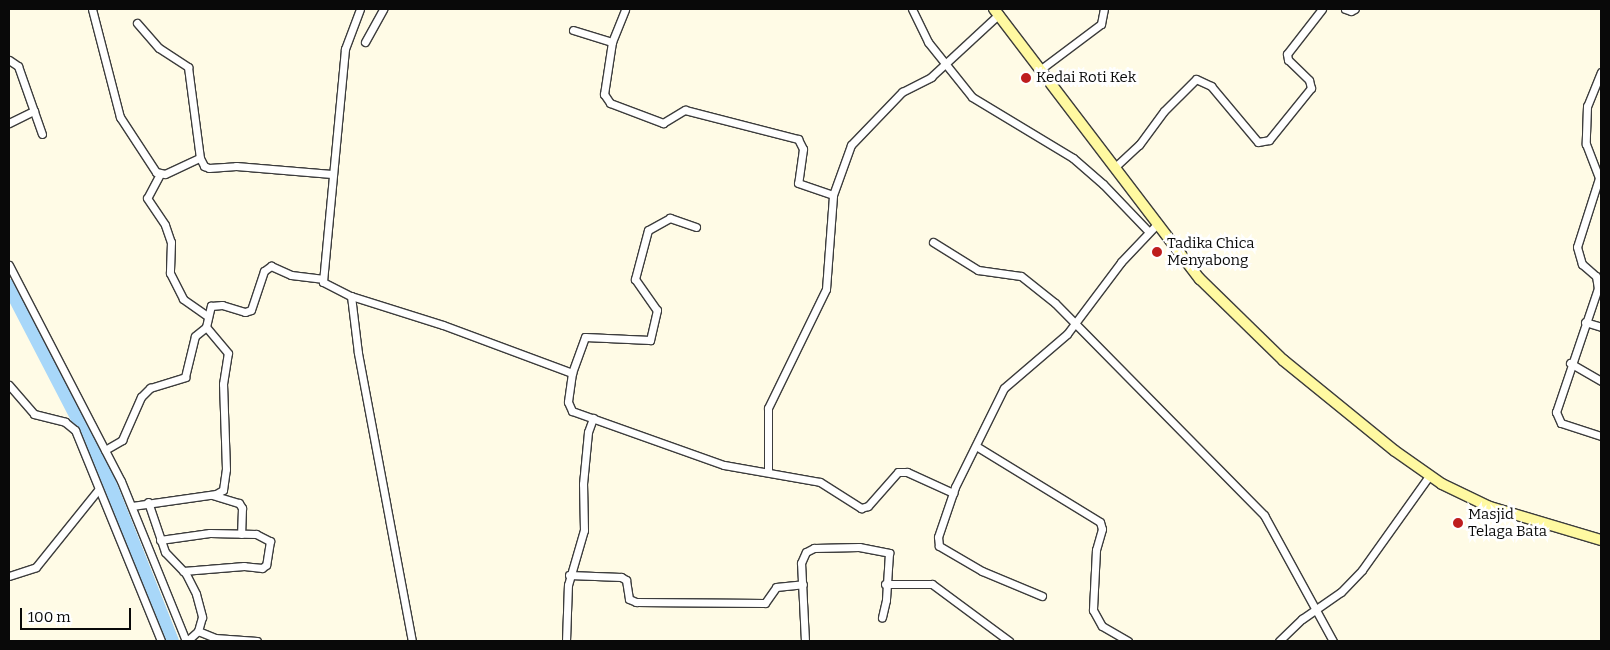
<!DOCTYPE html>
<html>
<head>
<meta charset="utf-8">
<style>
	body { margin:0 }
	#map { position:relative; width:1610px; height:650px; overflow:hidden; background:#fffbe6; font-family:Bitter,serif }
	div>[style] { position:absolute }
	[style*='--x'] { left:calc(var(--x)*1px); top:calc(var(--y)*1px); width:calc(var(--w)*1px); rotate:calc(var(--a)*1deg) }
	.river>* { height:14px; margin:-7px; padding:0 7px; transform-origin:7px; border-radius:7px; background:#a8d7f9 }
	.roads { filter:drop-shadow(1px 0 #3c3c3c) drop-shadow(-1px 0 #3c3c3c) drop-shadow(0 1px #3c3c3c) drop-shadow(0 -1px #3c3c3c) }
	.street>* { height:7px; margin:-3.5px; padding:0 3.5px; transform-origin:3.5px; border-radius:3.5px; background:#fff }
	.secondary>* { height:10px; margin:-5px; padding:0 5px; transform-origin:5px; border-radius:5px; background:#fff9a1 }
	.dots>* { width:14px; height:14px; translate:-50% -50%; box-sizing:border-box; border:2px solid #fff; border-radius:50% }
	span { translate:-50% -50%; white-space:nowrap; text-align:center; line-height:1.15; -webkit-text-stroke:5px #fff; paint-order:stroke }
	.poi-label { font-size:15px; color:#090909 }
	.left { translate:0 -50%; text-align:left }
	.frame { position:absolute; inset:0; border:10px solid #090909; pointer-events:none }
	.scale { position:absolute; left:20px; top:608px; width:111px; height:22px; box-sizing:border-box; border:2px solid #090909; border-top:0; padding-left:6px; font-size:15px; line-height:18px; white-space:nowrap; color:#090909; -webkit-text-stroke:4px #fff; paint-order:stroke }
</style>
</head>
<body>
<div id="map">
	<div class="river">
		<i style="--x:9;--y:286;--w:204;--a:62.6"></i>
		<i style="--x:103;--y:467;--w:187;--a:68.4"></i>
	</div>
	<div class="roads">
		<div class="street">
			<i style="--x:92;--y:9;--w:112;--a:75.5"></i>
			<i style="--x:120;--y:117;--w:66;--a:56.8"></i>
			<i style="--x:156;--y:172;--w:9;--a:13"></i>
			<i style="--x:165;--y:174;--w:38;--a:-25"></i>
			<i style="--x:200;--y:158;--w:9;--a:63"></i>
			<i style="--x:204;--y:166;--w:5;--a:22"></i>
			<i style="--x:209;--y:168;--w:27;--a:-4"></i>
			<i style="--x:236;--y:166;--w:96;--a:4.8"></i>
			<i style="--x:360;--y:9;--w:43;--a:110.6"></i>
			<i style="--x:345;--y:49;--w:234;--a:95.4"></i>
			<i style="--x:323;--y:282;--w:31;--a:27"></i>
			<i style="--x:351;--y:296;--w:96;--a:17.5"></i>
			<i style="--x:443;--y:325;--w:138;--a:20.4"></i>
			<i style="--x:912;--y:9;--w:37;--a:64"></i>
			<i style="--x:928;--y:42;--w:70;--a:51.3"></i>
			<i style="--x:972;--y:97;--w:118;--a:31.1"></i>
			<i style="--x:1073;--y:158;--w:40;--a:41"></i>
			<i style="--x:1103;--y:184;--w:66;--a:46.2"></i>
			<i style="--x:1345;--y:9;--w:6;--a:18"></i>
			<i style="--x:1351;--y:11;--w:4;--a:-27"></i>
			<i style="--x:137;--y:23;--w:33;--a:49"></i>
			<i style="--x:159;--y:48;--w:35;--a:33"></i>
			<i style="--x:188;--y:67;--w:92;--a:82.5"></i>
			<i style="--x:573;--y:30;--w:41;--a:17.1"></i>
			<i style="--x:612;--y:42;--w:53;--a:98.7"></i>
			<i style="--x:604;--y:94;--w:11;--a:56"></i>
			<i style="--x:610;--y:103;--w:57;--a:20.7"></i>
			<i style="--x:663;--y:123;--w:26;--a:-31"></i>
			<i style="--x:685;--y:110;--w:117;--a:14.4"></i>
			<i style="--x:798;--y:139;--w:11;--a:63"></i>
			<i style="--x:803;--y:149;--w:34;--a:98"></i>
			<i style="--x:798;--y:183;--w:37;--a:19"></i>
			<i style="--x:365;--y:42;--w:38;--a:-61"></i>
			<i style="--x:612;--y:42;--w:35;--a:-68"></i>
			<i style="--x:9;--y:60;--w:11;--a:34"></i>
			<i style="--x:18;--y:66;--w:72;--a:70.6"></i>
			<i style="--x:1041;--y:69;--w:75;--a:-36.9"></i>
			<i style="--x:1101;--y:24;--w:15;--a:-79"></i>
			<i style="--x:1601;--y:72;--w:37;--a:112"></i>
			<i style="--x:1587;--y:106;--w:38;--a:92"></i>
			<i style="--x:1586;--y:144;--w:36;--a:69"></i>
			<i style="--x:1599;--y:178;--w:72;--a:107.7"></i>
			<i style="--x:1577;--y:247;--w:18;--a:74"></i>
			<i style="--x:1582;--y:264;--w:18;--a:41"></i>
			<i style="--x:1596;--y:276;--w:12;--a:81"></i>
			<i style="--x:1598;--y:288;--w:131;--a:108.7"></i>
			<i style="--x:1556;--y:412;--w:12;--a:66"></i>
			<i style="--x:1561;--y:423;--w:42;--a:18"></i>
			<i style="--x:9;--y:123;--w:28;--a:-26"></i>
			<i style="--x:1115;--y:167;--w:33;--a:-43"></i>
			<i style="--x:1139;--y:145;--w:42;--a:-53.7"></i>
			<i style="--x:1164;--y:111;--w:45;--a:-45"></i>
			<i style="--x:1196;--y:79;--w:17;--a:25"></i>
			<i style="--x:1211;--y:86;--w:73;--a:50"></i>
			<i style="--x:1258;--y:142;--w:11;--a:-10"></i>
			<i style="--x:1269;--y:140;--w:67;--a:-51.1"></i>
			<i style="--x:1311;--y:88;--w:8;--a:-104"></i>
			<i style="--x:1309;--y:80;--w:29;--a:-136"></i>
			<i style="--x:1288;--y:60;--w:6;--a:-99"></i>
			<i style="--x:1287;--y:54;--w:57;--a:-52.1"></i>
			<i style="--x:160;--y:174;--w:27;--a:118"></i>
			<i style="--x:147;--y:198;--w:32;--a:56"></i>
			<i style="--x:165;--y:225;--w:18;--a:71"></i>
			<i style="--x:171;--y:242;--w:31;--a:92"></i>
			<i style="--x:170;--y:273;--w:29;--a:63"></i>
			<i style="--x:183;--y:299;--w:29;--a:35"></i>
			<i style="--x:696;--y:227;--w:28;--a:-161"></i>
			<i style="--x:670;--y:218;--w:25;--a:151"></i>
			<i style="--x:648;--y:230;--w:51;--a:104.9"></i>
			<i style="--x:635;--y:279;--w:38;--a:55"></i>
			<i style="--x:657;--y:310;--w:31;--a:103"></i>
			<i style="--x:650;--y:340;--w:65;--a:-177.4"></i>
			<i style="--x:585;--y:337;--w:38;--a:110"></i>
			<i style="--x:572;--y:373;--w:29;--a:98"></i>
			<i style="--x:568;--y:402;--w:10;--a:66"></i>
			<i style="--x:572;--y:411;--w:161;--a:19.6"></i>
			<i style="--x:724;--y:465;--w:97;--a:10"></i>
			<i style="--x:820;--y:482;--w:49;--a:32.4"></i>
			<i style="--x:861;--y:508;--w:7;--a:-16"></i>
			<i style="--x:868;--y:506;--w:45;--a:-48.6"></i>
			<i style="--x:898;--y:472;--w:9;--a:0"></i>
			<i style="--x:907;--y:472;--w:51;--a:24.5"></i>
			<i style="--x:933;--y:242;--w:53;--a:31.9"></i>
			<i style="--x:978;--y:270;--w:43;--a:7.9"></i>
			<i style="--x:1021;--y:276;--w:43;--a:38.5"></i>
			<i style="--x:1055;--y:303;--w:298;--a:45.4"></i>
			<i style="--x:1264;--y:515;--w:144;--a:61.3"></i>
			<i style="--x:9;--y:265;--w:243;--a:62.6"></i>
			<i style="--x:121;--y:481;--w:173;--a:67.9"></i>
			<i style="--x:351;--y:296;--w:57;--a:83"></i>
			<i style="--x:358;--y:353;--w:293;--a:79.4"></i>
			<i style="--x:1585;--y:322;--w:17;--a:17"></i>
			<i style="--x:1570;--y:363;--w:36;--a:30"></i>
			<i style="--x:9;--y:385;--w:38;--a:49"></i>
			<i style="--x:34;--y:414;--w:32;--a:14"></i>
			<i style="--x:65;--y:422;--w:13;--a:39"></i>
			<i style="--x:75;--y:430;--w:228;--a:67.8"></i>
			<i style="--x:976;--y:446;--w:145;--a:31.5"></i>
			<i style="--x:1100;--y:522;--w:7;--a:74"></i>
			<i style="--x:1102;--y:529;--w:22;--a:106"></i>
			<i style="--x:1096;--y:550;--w:60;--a:92.9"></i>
			<i style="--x:1093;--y:610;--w:18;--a:61"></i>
			<i style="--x:1102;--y:626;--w:30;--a:30"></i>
			<i style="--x:105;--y:450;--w:20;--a:-30"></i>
			<i style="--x:122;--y:440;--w:47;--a:-66.2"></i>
			<i style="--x:141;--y:397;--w:13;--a:-45"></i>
			<i style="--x:150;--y:388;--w:37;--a:-17"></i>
			<i style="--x:185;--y:377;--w:42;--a:-76.3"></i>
			<i style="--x:195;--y:336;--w:14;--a:-39"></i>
			<i style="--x:768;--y:472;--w:64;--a:-90"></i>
			<i style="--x:768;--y:408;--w:132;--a:-64"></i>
			<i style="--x:826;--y:289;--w:94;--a:-85.7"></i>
			<i style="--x:833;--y:195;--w:53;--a:-70.2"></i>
			<i style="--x:851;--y:145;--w:74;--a:-46.1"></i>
			<i style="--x:902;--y:92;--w:33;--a:-27"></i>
			<i style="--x:931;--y:77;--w:93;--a:-42.8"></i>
			<i style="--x:212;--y:495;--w:28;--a:17"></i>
			<i style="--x:239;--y:503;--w:6;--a:59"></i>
			<i style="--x:242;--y:508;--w:26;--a:92"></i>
			<i style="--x:148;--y:502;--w:53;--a:71.2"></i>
			<i style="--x:165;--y:552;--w:30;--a:46"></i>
			<i style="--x:186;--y:574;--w:22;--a:63"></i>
			<i style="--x:196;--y:594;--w:24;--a:75"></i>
			<i style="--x:202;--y:617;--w:15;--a:106"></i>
			<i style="--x:198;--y:631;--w:15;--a:138"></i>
			<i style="--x:132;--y:506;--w:85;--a:-8.1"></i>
			<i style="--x:216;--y:494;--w:8;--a:-30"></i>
			<i style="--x:223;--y:490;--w:21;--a:-82"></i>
			<i style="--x:226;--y:469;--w:85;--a:-92"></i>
			<i style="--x:223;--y:384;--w:31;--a:-81"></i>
			<i style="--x:228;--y:353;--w:34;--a:-130"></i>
			<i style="--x:206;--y:327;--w:22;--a:-77"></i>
			<i style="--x:211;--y:306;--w:11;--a:-5"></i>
			<i style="--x:222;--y:305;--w:24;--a:17"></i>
			<i style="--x:245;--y:312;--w:6;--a:-18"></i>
			<i style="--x:251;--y:310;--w:41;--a:-71.6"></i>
			<i style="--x:264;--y:271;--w:9;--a:-36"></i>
			<i style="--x:271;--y:266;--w:22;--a:24"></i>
			<i style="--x:291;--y:275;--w:31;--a:7"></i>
			<i style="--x:160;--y:540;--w:50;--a:-8"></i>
			<i style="--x:210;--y:533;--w:46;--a:1.2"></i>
			<i style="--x:256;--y:534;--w:16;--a:27"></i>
			<i style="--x:270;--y:541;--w:24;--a:99"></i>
			<i style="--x:266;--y:565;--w:5;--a:143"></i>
			<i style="--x:262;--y:568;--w:18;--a:-174"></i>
			<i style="--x:244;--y:566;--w:61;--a:175.3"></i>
			<i style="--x:569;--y:575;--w:52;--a:2.2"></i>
			<i style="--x:621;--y:577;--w:6;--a:31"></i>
			<i style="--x:626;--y:580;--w:19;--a:81"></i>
			<i style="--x:629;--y:599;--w:8;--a:23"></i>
			<i style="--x:636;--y:602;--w:129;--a:0.4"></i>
			<i style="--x:765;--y:603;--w:19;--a:-55"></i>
			<i style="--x:776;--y:587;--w:27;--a:-6"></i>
			<i style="--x:9;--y:576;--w:28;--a:-18"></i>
			<i style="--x:36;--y:567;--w:99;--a:-51.2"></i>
			<i style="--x:885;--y:584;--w:47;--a:0"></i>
			<i style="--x:932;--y:584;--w:96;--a:36.5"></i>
			<i style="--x:1042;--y:596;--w:65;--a:-157.4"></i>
			<i style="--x:982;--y:571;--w:50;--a:-149.8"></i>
			<i style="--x:939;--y:546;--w:9;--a:-96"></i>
			<i style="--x:938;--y:537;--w:53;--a:-71.2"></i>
			<i style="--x:955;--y:487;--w:110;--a:-63.7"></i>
			<i style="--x:1004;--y:388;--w:83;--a:-40.6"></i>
			<i style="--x:1067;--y:334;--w:90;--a:-53.1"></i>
			<i style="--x:1121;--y:262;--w:54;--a:-46.5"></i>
			<i style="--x:198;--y:631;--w:18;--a:22"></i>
			<i style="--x:215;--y:638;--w:42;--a:4.1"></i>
			<i style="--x:566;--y:641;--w:56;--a:-88"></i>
			<i style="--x:568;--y:585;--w:57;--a:-73.8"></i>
			<i style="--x:584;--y:530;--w:46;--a:-91.2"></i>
			<i style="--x:583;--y:484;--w:52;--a:-84.5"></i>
			<i style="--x:588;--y:432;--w:15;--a:-70"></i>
			<i style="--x:805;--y:641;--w:78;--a:-92.9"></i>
			<i style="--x:801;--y:563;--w:12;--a:-66"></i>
			<i style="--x:806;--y:552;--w:9;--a:-27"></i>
			<i style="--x:814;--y:548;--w:45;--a:-1.3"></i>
			<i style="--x:859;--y:547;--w:31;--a:11"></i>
			<i style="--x:889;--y:553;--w:47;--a:93.7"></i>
			<i style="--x:886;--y:600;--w:18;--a:103"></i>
			<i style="--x:1279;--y:641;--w:32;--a:-44"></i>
			<i style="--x:1302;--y:619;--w:47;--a:-34.7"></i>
			<i style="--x:1341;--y:592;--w:30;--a:-46"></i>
			<i style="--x:1362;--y:570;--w:115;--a:-54.5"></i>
		</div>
		<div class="secondary">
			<i style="--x:994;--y:9;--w:340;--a:52.7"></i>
			<i style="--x:1200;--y:279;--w:116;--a:44.3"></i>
			<i style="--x:1283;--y:360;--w:144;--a:39.1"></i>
			<i style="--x:1395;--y:451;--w:57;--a:35.1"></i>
			<i style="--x:1442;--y:484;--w:53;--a:25.6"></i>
			<i style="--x:1490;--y:507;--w:116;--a:16.6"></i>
		</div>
	</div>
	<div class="dots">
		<i style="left:1026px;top:78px;background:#be1d1e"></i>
		<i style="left:1157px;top:252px;background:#be1d1e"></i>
		<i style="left:1458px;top:523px;background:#be1d1e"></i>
	</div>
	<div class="poi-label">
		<span class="left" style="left:1036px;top:78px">Kedai Roti Kek</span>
		<span class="left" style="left:1167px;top:252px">Tadika Chica<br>Menyabong</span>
		<span class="left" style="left:1468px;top:523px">Masjid<br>Telaga Bata</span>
	</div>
	<div class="frame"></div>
	<div class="scale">100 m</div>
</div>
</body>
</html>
